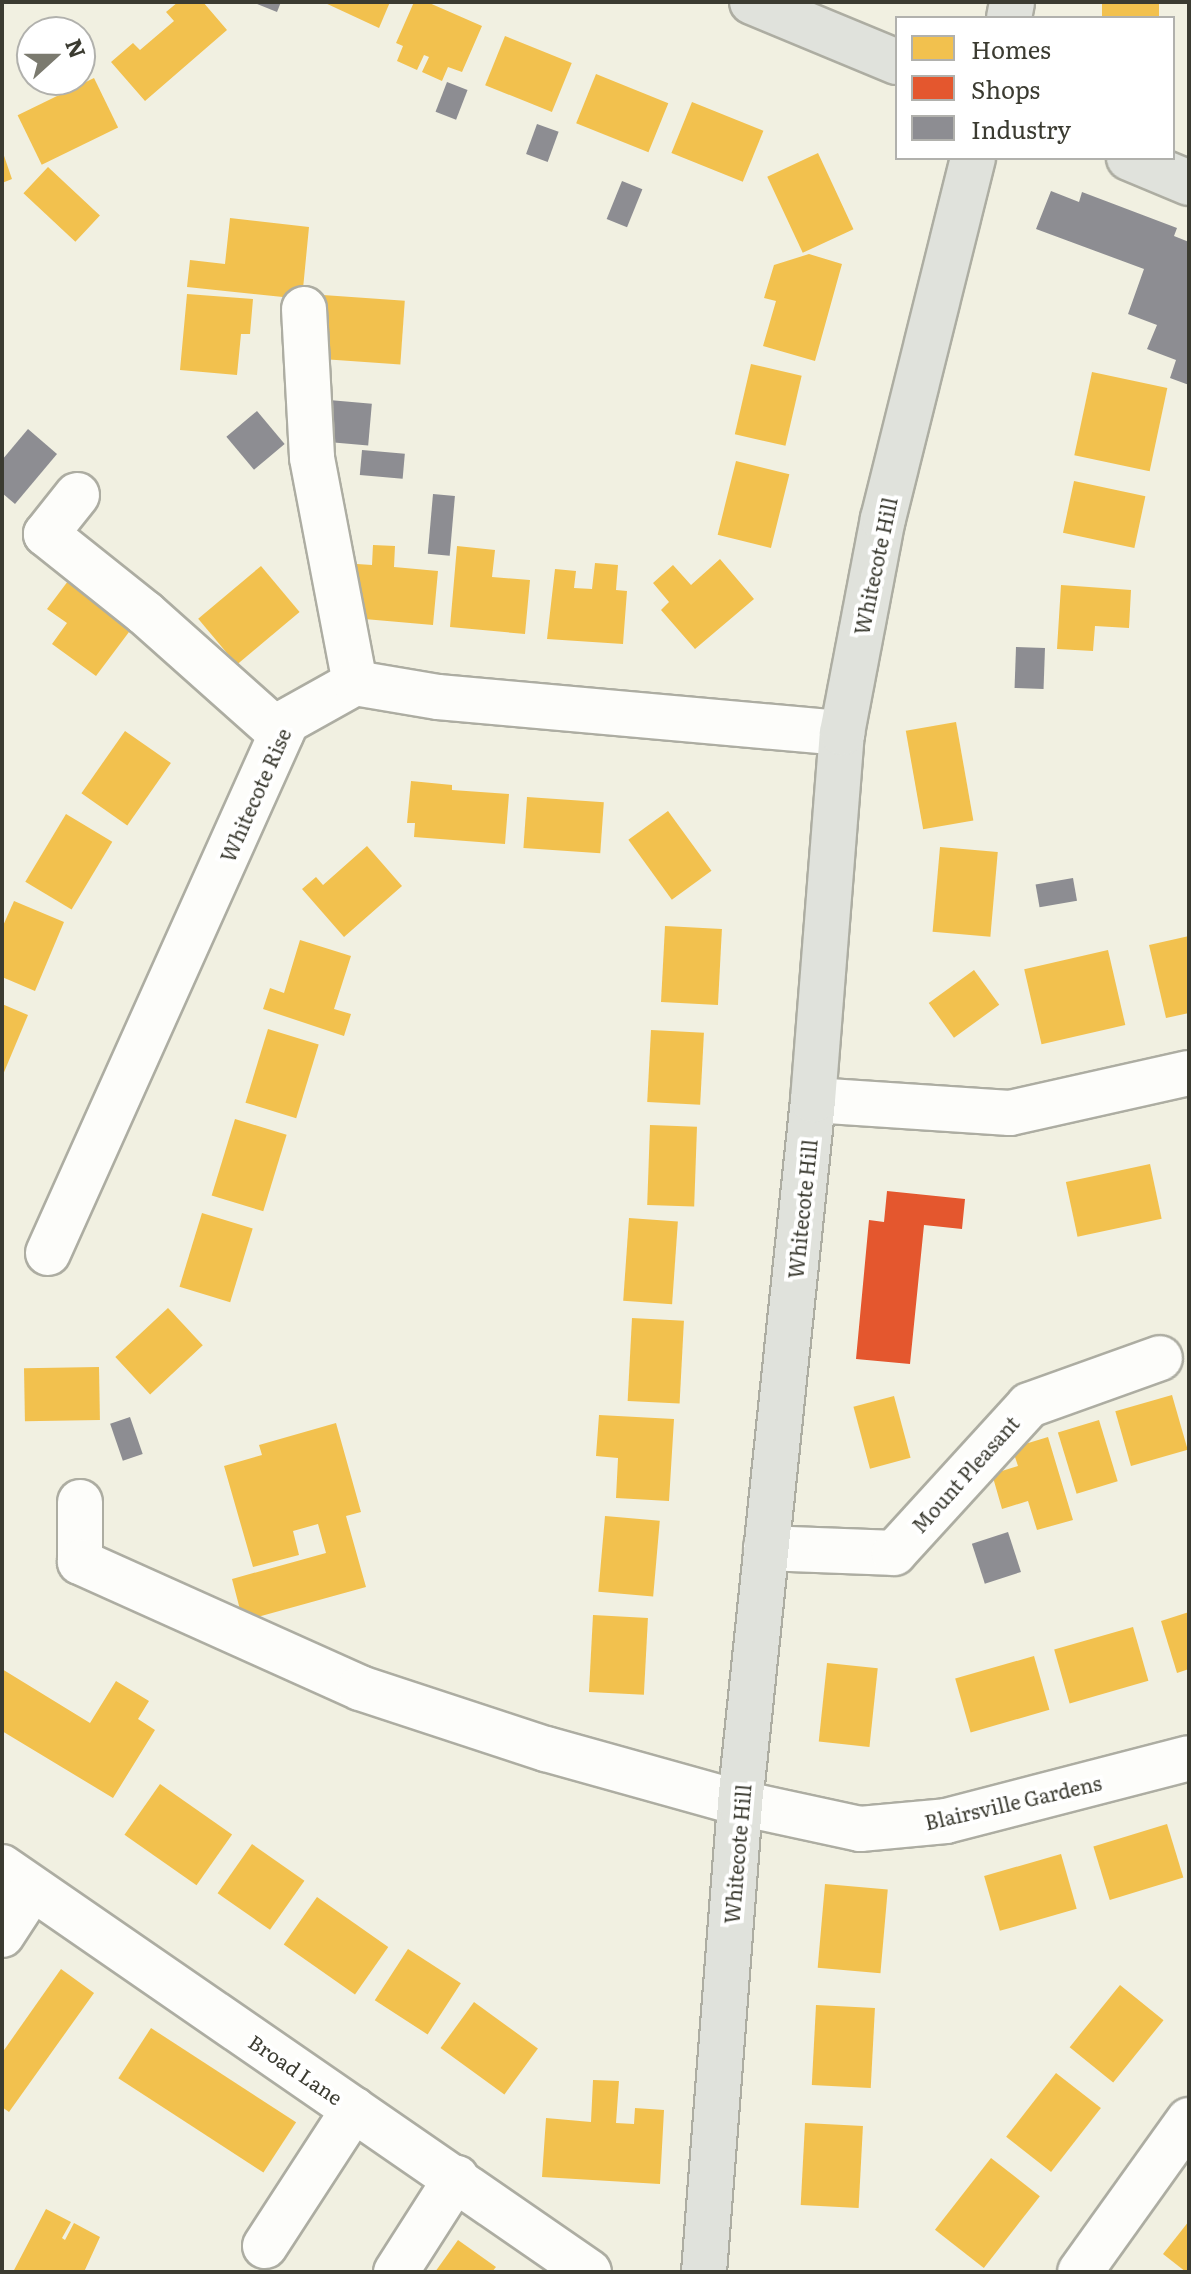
<!DOCTYPE html>
<html>
<head>
<meta charset="utf-8">
<style>
	body { margin:0 }
	#map { position:relative; width:1191px; height:2274px; overflow:hidden; background:#f1f0e1; font-family:Literata,serif }
	div>[style] { position:absolute }
	[style*='--x'] { left:calc(var(--x)*1px); top:calc(var(--y)*1px); width:calc(var(--w)*1px); rotate:calc(var(--a)*1deg) }
	.homes>* { inset:0; background:#f2c14e; transform-origin:0 0 }
	.shops>* { inset:0; background:#e4572e }
	.industry>* { inset:0; background:#8d8d92; transform-origin:0 0 }
	.roads { filter:drop-shadow(2px 0 #adada2) drop-shadow(-2px 0 #adada2) drop-shadow(0 2px #adada2) drop-shadow(0 -2px #adada2) }
	.minor>* { height:44px; margin:-22px; padding:0 22px; transform-origin:22px; border-radius:22px; background:#fdfdfa }
	.major>* { height:44px; margin:-22px; padding:0 22px; transform-origin:22px; border-radius:22px; background:#e0e2dc }
	span { translate:-50% -50%; white-space:nowrap; text-align:center; line-height:1.15; -webkit-text-stroke:8px #fff; paint-order:stroke }
	.street-label { font-size:20px; color:#3b3b31 }
	.frame { position:absolute; inset:0; border:4px solid #3b3b31; pointer-events:none }
	.legend { position:absolute; left:895px; top:16px; width:280px; height:144px; box-sizing:border-box; background:#fff; border:2px solid #b1b1ad; margin:0; padding:10px 14px; list-style:none; font-size:24px; color:#3b3b31 }
	.legend li { display:flex; align-items:center; gap:16px; height:40px }
	.legend b { width:40px; border:2px solid #b1b1ad }
	.north { position:absolute; left:16px; top:16px; width:80px; height:80px; box-sizing:border-box; background:#fff; border:2px solid #b1b1ad; border-radius:50%; rotate:69deg; font-size:22px; font-weight:700; line-height:32px; text-align:center; color:#3b3b31 }
	.north::after { content:''; display:block; margin:auto; width:28px; height:36px; background:#7b7a6f; clip-path:polygon(50% 0,100% 100%,50% 72%,0 100%) }
</style>
</head>
<body>
<div id="map">
	<div class="homes">
		<i style="clip-path:polygon(178px 2px,203px 2px,227px 30px,145px 101px,111px 62px,133px 43px,140px 50px,174px 21px,166px 12px)"></i>
		<i style="clip-path:polygon(323px 2px,390px 2px,379px 28px)"></i>
		<i style="clip-path:polygon(414px 2px,427px 2px,482px 26px,462px 72px,448px 67px,442px 81px,422px 72px,429px 57px,424px 55px,417px 70px,397px 61px,403px 46px,396px 43px)"></i>
		<i style="left:1102px;top:2px;width:57px;height:16px"></i>
		<i style="left:505px;top:36px;width:72px;height:53px;rotate:22deg"></i>
		<i style="left:596px;top:74px;width:78px;height:53px;rotate:22deg"></i>
		<i style="left:94px;top:78px;width:55px;height:85px;rotate:64deg"></i>
		<i style="left:692px;top:102px;width:77px;height:55px;rotate:22deg"></i>
		<i style="clip-path:polygon(2px 150px,12px 179px,2px 183px)"></i>
		<i style="left:818px;top:153px;width:84px;height:56px;rotate:65deg"></i>
		<i style="left:48px;top:167px;width:71px;height:36px;rotate:43deg"></i>
		<i style="clip-path:polygon(230px 218px,309px 227px,302px 299px,187px 287px,190px 260px,225px 264px)"></i>
		<i style="clip-path:polygon(809px 254px,842px 264px,815px 361px,763px 346px,776px 301px,764px 298px,774px 265px)"></i>
		<i style="clip-path:polygon(187px 294px,253px 299px,250px 334px,241px 334px,237px 375px,180px 370px)"></i>
		<i style="left:323px;top:295px;width:82px;height:64px;rotate:4deg"></i>
		<i style="left:751px;top:364px;width:52px;height:72px;rotate:13deg"></i>
		<i style="left:1092px;top:372px;width:77px;height:85px;rotate:12deg"></i>
		<i style="left:736px;top:461px;width:55px;height:76px;rotate:14deg"></i>
		<i style="left:1074px;top:481px;width:73px;height:53px;rotate:12deg"></i>
		<i style="clip-path:polygon(373px 545px,395px 546px,394px 567px,438px 571px,433px 625px,353px 618px,357px 564px,372px 565px)"></i>
		<i style="clip-path:polygon(457px 546px,495px 550px,492px 577px,530px 580px,525px 634px,450px 627px)"></i>
		<i style="clip-path:polygon(720px 559px,754px 599px,695px 649px,661px 610px,669px 602px,653px 583px,673px 565px,691px 585px)"></i>
		<i style="clip-path:polygon(595px 563px,618px 565px,616px 590px,627px 591px,623px 644px,547px 639px,555px 569px,576px 571px,574px 588px,592px 589px)"></i>
		<i style="left:261px;top:566px;width:60px;height:82px;rotate:50deg"></i>
		<i style="clip-path:polygon(71px 577px,135px 624px,96px 676px,52px 644px,67px 623px,47px 609px)"></i>
		<i style="clip-path:polygon(1061px 585px,1131px 590px,1129px 628px,1095px 626px,1093px 651px,1057px 649px)"></i>
		<i style="left:956px;top:722px;width:100px;height:51px;rotate:80deg"></i>
		<i style="left:125px;top:731px;width:56px;height:76px;rotate:35deg"></i>
		<i style="clip-path:polygon(411px 781px,452px 785px,452px 790px,509px 794px,505px 844px,414px 837px,415px 823px,407px 823px)"></i>
		<i style="left:527px;top:797px;width:77px;height:51px;rotate:4deg"></i>
		<i style="left:668px;top:811px;width:74px;height:49px;rotate:54deg"></i>
		<i style="left:66px;top:814px;width:54px;height:79px;rotate:31deg"></i>
		<i style="clip-path:polygon(367px 846px,402px 886px,344px 937px,302px 889px,316px 877px,323px 885px)"></i>
		<i style="left:940px;top:847px;width:58px;height:85px;rotate:5deg"></i>
		<i style="clip-path:polygon(14px 901px,64px 922px,35px 991px,2px 977px,2px 928px)"></i>
		<i style="left:665px;top:926px;width:57px;height:76px;rotate:3deg"></i>
		<i style="clip-path:polygon(1189px 936px,1189px 1013px,1166px 1018px,1149px 945px)"></i>
		<i style="clip-path:polygon(300px 940px,351px 956px,334px 1009px,351px 1014px,344px 1036px,263px 1009px,270px 988px,284px 993px)"></i>
		<i style="left:1108px;top:950px;width:77px;height:86px;rotate:77deg"></i>
		<i style="left:974px;top:970px;width:43px;height:56px;rotate:54deg"></i>
		<i style="clip-path:polygon(2px 1004px,28px 1015px,2px 1077px)"></i>
		<i style="left:268px;top:1029px;width:53px;height:77px;rotate:17deg"></i>
		<i style="left:651px;top:1030px;width:53px;height:72px;rotate:3deg"></i>
		<i style="left:235px;top:1119px;width:54px;height:80px;rotate:17deg"></i>
		<i style="left:650px;top:1125px;width:47px;height:80px;rotate:2deg"></i>
		<i style="left:1150px;top:1164px;width:56px;height:86px;rotate:78deg"></i>
		<i style="left:202px;top:1213px;width:53px;height:77px;rotate:17deg"></i>
		<i style="left:629px;top:1218px;width:49px;height:83px;rotate:4deg"></i>
		<i style="left:168px;top:1308px;width:51px;height:72px;rotate:47deg"></i>
		<i style="left:632px;top:1318px;width:52px;height:83px;rotate:3deg"></i>
		<i style="left:99px;top:1367px;width:53px;height:75px;rotate:89deg"></i>
		<i style="left:1172px;top:1395px;width:57px;height:59px;rotate:74deg"></i>
		<i style="left:894px;top:1396px;width:64px;height:42px;rotate:75deg"></i>
		<i style="clip-path:polygon(599px 1415px,674px 1419px,669px 1501px,616px 1498px,618px 1458px,596px 1456px)"></i>
		<i style="left:1099px;top:1420px;width:64px;height:43px;rotate:73deg"></i>
		<i style="clip-path:polygon(336px 1423px,361px 1512px,346px 1516px,366px 1587px,243px 1621px,232px 1579px,326px 1553px,318px 1524px,293px 1531px,299px 1555px,253px 1567px,224px 1466px,262px 1455px,259px 1445px)"></i>
		<i style="clip-path:polygon(1048px 1437px,1073px 1520px,1037px 1530px,1028px 1501px,1002px 1509px,992px 1474px,1018px 1466px,1012px 1448px)"></i>
		<i style="left:605px;top:1516px;width:55px;height:76px;rotate:5deg"></i>
		<i style="clip-path:polygon(1189px 1612px,1189px 1669px,1177px 1673px,1161px 1621px)"></i>
		<i style="left:593px;top:1615px;width:55px;height:77px;rotate:3deg"></i>
		<i style="left:1133px;top:1627px;width:56px;height:82px;rotate:74deg"></i>
		<i style="left:1034px;top:1656px;width:56px;height:82px;rotate:74deg"></i>
		<i style="left:827px;top:1663px;width:51px;height:79px;rotate:6deg"></i>
		<i style="clip-path:polygon(2px 1669px,90px 1723px,116px 1681px,149px 1701px,138px 1719px,155px 1730px,113px 1798px,2px 1731px)"></i>
		<i style="left:160px;top:1784px;width:88px;height:62px;rotate:35deg"></i>
		<i style="left:1167px;top:1824px;width:56px;height:77px;rotate:73deg"></i>
		<i style="left:252px;top:1844px;width:64px;height:60px;rotate:35deg"></i>
		<i style="left:1061px;top:1854px;width:57px;height:80px;rotate:74deg"></i>
		<i style="left:825px;top:1884px;width:63px;height:84px;rotate:5deg"></i>
		<i style="left:317px;top:1897px;width:87px;height:58px;rotate:35deg"></i>
		<i style="left:408px;top:1949px;width:63px;height:61px;rotate:33deg"></i>
		<i style="clip-path:polygon(61px 1969px,94px 1993px,9px 2112px,2px 2107px,2px 2053px)"></i>
		<i style="left:1120px;top:1985px;width:56px;height:80px;rotate:39deg"></i>
		<i style="left:474px;top:2002px;width:79px;height:57px;rotate:36deg"></i>
		<i style="left:816px;top:2005px;width:59px;height:80px;rotate:3deg"></i>
		<i style="left:151px;top:2028px;width:173px;height:60px;rotate:33deg"></i>
		<i style="left:1056px;top:2073px;width:57px;height:81px;rotate:38deg"></i>
		<i style="clip-path:polygon(593px 2080px,619px 2081px,616px 2123px,634px 2124px,635px 2108px,664px 2110px,660px 2184px,542px 2177px,546px 2118px,591px 2122px)"></i>
		<i style="left:805px;top:2123px;width:58px;height:82px;rotate:3deg"></i>
		<i style="left:991px;top:2158px;width:62px;height:91px;rotate:38deg"></i>
		<i style="clip-path:polygon(46px 2209px,71px 2222px,62px 2238px,65px 2240px,74px 2223px,100px 2237px,84px 2272px,13px 2272px)"></i>
		<i style="clip-path:polygon(1189px 2221px,1189px 2272px,1186px 2272px,1163px 2254px)"></i>
		<i style="clip-path:polygon(458px 2240px,496px 2267px,492px 2272px,435px 2272px)"></i>
	</div>
	<div class="shops">
		<i style="clip-path:polygon(887px 1191px,965px 1199px,962px 1229px,924px 1225px,910px 1364px,856px 1359px,869px 1220px,884px 1222px)"></i>
	</div>
	<div class="industry">
		<i style="clip-path:polygon(252px 2px,281px 2px,277px 12px)"></i>
		<i style="left:447px;top:82px;width:22px;height:32px;rotate:21deg"></i>
		<i style="left:537px;top:124px;width:23px;height:32px;rotate:20deg"></i>
		<i style="left:622px;top:181px;width:22px;height:41px;rotate:22deg"></i>
		<i style="clip-path:polygon(1051px 191px,1079px 202px,1082px 192px,1177px 228px,1174px 236px,1189px 242px,1189px 385px,1170px 378px,1176px 360px,1147px 349px,1157px 325px,1128px 314px,1144px 269px,1036px 229px)"></i>
		<i style="left:329px;top:400px;width:43px;height:42px;rotate:5deg"></i>
		<i style="left:257px;top:411px;width:43px;height:40px;rotate:50deg"></i>
		<i style="clip-path:polygon(28px 429px,57px 454px,15px 504px,2px 493px,2px 460px)"></i>
		<i style="left:362px;top:450px;width:43px;height:25px;rotate:5deg"></i>
		<i style="left:433px;top:494px;width:22px;height:60px;rotate:5deg"></i>
		<i style="left:1016px;top:647px;width:29px;height:41px;rotate:2deg"></i>
		<i style="left:1073px;top:878px;width:23px;height:38px;rotate:80deg"></i>
		<i style="left:130px;top:1417px;width:39px;height:21px;rotate:71deg"></i>
		<i style="left:1008px;top:1532px;width:42px;height:38px;rotate:72deg"></i>
	</div>
	<div class="roads">
		<div class="minor">
			<i style="--x:304;--y:309;--w:149;--a:86.9"></i>
			<i style="--x:312;--y:458;--w:229;--a:79.2"></i>
			<i style="--x:77;--y:495;--w:50;--a:128.5"></i>
			<i style="--x:46;--y:534;--w:127;--a:38.6"></i>
			<i style="--x:145;--y:613;--w:182;--a:41.7"></i>
			<i style="--x:813;--y:1100;--w:197;--a:3.8"></i>
			<i style="--x:1010;--y:1113;--w:183;--a:-12.6"></i>
			<i style="--x:48;--y:1253;--w:583;--a:-65.81"></i>
			<i style="--x:287;--y:721;--w:78;--a:-29.2"></i>
			<i style="--x:355;--y:683;--w:84;--a:9.6"></i>
			<i style="--x:438;--y:697;--w:406;--a:5.1"></i>
			<i style="--x:80;--y:1502;--w:60;--a:90"></i>
			<i style="--x:80;--y:1562;--w:307;--a:24.2"></i>
			<i style="--x:360;--y:1688;--w:196;--a:18.2"></i>
			<i style="--x:546;--y:1749;--w:201;--a:15.6"></i>
			<i style="--x:740;--y:1803;--w:123;--a:12.2"></i>
			<i style="--x:860;--y:1829;--w:86;--a:-5.3"></i>
			<i style="--x:946;--y:1821;--w:251;--a:-14.5"></i>
			<i style="--x:766;--y:1548;--w:128;--a:2.2"></i>
			<i style="--x:894;--y:1553;--w:200;--a:-47.6"></i>
			<i style="--x:1029;--y:1405;--w:139;--a:-19.7"></i>
			<i style="--x:2;--y:1867;--w:713;--a:34.6"></i>
			<i style="--x:2;--y:1935;--w:55;--a:-56.9"></i>
			<i style="--x:265;--y:2246;--w:163;--a:-57"></i>
			<i style="--x:396;--y:2272;--w:112;--a:-57.4"></i>
			<i style="--x:1080;--y:2272;--w:187;--a:-54.4"></i>
		</div>
		<div class="major">
			<i style="--x:752;--y:2;--w:157;--a:22.5"></i>
			<i style="--x:1009;--y:18;--w:16;--a:-79"></i>
			<i style="--x:1129;--y:158;--w:65;--a:22.6"></i>
			<i style="--x:704;--y:2272;--w:470;--a:-85.6"></i>
			<i style="--x:740;--y:1803;--w:707;--a:-84.07"></i>
			<i style="--x:813;--y:1100;--w:368;--a:-85.5"></i>
			<i style="--x:842;--y:733;--w:218;--a:-79.2"></i>
			<i style="--x:883;--y:519;--w:372;--a:-76"></i>
		</div>
	</div>
	<div class="street-label">
		<span style="left:875px;top:566px;rotate:-78deg">Whitecote Hill</span>
		<span style="left:255px;top:795px;rotate:-66deg">Whitecote Rise</span>
		<span style="left:802px;top:1209px;rotate:-84deg">Whitecote Hill</span>
		<span style="left:965px;top:1474px;rotate:-48deg">Mount Pleasant</span>
		<span style="left:1013px;top:1802px;rotate:-13deg">Blairsville Gardens</span>
		<span style="left:737px;top:1854px;rotate:-85deg">Whitecote Hill</span>
		<span style="left:296px;top:2069px;rotate:34deg">Broad Lane</span>
	</div>
	<div class="frame"></div>
	<ul class="legend">
	<li><b style="height:22px;background:#f2c14e"></b>Homes</li>
	<li><b style="height:22px;background:#e4572e"></b>Shops</li>
	<li><b style="height:22px;background:#8d8d92"></b>Industry</li>
	</ul>
	<div class="north">N</div>
</div>
</body>
</html>
